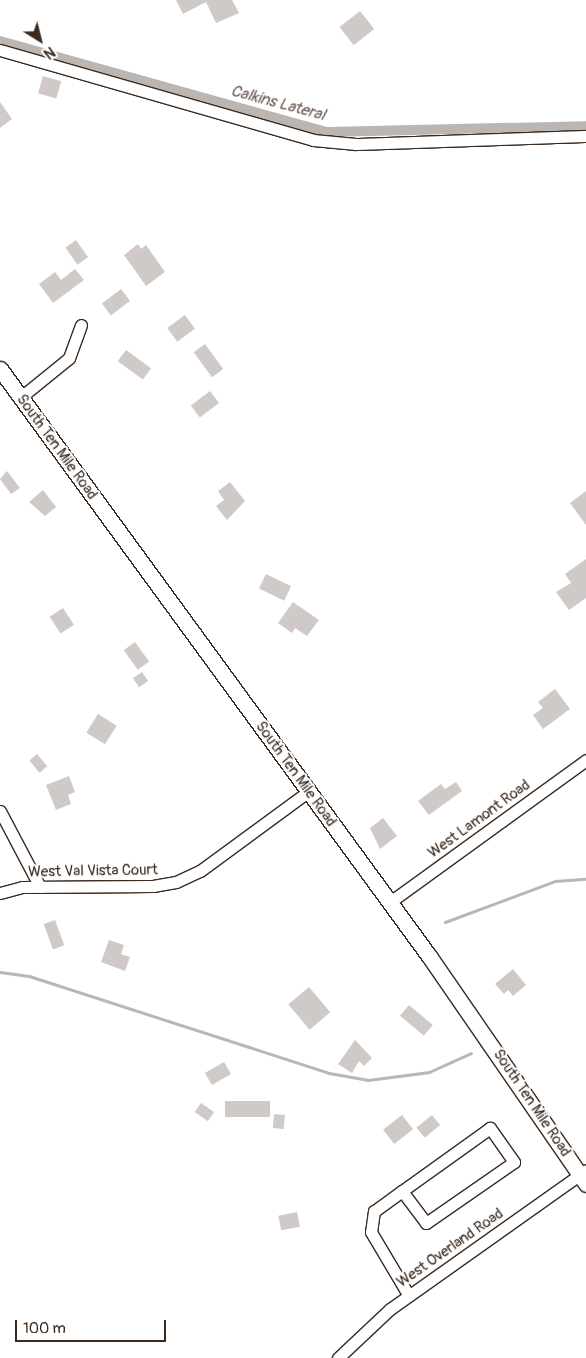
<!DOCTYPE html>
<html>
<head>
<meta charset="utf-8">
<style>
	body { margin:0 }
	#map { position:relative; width:586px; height:1358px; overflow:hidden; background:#fff; font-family:Pangolin,sans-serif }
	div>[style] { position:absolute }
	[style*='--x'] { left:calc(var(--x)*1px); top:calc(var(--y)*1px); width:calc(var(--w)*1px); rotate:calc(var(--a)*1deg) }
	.stream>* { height:3px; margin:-1.5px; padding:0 1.5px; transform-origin:1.5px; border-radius:1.5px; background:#bcb6b3 }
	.canal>* { height:10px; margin:-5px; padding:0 5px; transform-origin:5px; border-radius:5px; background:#bcb6b3 }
	.building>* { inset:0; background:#cfcac7; transform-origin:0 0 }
	.roads { filter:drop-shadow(1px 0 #3b2a1e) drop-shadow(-1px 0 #3b2a1e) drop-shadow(0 1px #3b2a1e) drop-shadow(0 -1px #3b2a1e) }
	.minor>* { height:11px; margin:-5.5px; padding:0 5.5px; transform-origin:5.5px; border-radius:5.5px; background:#fff }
	.major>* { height:15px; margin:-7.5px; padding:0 7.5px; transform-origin:7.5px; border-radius:7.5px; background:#fff }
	span { translate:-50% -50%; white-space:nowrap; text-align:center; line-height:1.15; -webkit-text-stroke:4px #fff; paint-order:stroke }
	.street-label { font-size:15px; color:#3b2a1e }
	.water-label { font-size:16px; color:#685b52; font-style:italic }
	.north { position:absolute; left:15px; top:15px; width:50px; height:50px; -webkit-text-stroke:4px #fff; paint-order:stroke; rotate:144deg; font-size:14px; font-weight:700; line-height:20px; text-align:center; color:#3b2a1e }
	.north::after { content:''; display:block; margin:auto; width:18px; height:22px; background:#3b2a1e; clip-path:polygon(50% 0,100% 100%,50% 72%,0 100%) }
	.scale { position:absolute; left:15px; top:1320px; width:151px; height:22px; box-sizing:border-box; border:2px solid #3b2a1e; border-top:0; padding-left:6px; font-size:15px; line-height:18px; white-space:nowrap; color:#3b2a1e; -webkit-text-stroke:4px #fff; paint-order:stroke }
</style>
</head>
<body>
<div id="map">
	<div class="stream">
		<i style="--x:445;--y:922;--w:117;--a:-20.4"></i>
		<i style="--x:555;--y:881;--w:31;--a:-4"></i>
		<i style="--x:0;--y:972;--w:29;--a:8"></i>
		<i style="--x:29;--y:976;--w:315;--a:17.9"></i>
		<i style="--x:329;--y:1073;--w:40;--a:10"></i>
		<i style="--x:368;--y:1080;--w:62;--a:-7.5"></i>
		<i style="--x:429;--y:1072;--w:46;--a:-24.3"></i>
	</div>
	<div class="canal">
		<i style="--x:0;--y:41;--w:339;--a:15.6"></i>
		<i style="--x:327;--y:132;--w:259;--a:-1.3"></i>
	</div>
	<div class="building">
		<i style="clip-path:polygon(176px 0,232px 0,239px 13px,216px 23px,206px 2px,183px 14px)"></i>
		<i style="left:360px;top:11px;width:23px;height:26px;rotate:52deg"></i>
		<i style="left:43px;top:76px;width:19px;height:18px;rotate:16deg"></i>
		<i style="clip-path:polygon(0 102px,12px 119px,0 128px)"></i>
		<i style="left:76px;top:240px;width:21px;height:13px;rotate:55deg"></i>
		<i style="clip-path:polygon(138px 244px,141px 249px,146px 245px,165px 272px,146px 286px,124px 255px)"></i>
		<i style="clip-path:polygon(75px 269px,84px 280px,53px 303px,39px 284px,55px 272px,61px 280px)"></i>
		<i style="left:121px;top:289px;width:15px;height:24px;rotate:53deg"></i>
		<i style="left:185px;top:315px;width:17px;height:22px;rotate:54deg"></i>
		<i style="left:205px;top:344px;width:31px;height:14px;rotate:54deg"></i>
		<i style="left:126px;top:350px;width:31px;height:14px;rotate:36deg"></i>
		<i style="left:210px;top:391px;width:15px;height:24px;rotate:53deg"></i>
		<i style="clip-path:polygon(7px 471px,20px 488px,11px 494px,0 479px)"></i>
		<i style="clip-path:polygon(230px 482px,245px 501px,227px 520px,216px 506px,224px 500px,218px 491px)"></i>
		<i style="clip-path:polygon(43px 490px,56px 507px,45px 516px,29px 502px)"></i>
		<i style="clip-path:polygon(586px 491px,586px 525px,570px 503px)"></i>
		<i style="clip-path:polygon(586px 559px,586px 598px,569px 610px,556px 592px,571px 583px,565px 574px)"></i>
		<i style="left:266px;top:574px;width:28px;height:16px;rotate:26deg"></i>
		<i style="clip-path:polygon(293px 602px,319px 620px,307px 636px,295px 628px,292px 633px,278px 623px)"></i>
		<i style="left:63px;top:608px;width:20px;height:16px;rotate:57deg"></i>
		<i style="left:135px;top:642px;width:24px;height:14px;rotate:54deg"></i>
		<i style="left:142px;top:672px;width:11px;height:11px;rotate:56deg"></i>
		<i style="clip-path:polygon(555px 689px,570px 709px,543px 729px,533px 715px,543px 708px,538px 702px)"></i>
		<i style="left:98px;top:714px;width:22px;height:22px;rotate:32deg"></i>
		<i style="left:37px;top:754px;width:16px;height:10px;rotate:50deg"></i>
		<i style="clip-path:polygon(69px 776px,75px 792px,68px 795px,71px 804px,56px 810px,46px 785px)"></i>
		<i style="clip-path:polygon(456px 782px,462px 791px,429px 815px,418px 801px,441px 784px,445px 789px)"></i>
		<i style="clip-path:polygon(383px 818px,397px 836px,380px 849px,370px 828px)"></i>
		<i style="left:55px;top:920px;width:27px;height:12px;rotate:70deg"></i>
		<i style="clip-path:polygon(109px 940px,124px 945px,121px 954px,130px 957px,125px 971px,101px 962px)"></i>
		<i style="clip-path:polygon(513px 969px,526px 985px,513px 996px,508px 990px,504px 994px,495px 984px)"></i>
		<i style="left:309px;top:987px;width:33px;height:27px;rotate:50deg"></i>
		<i style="left:409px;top:1005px;width:31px;height:14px;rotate:40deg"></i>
		<i style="clip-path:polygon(355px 1040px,372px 1058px,364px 1066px,359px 1061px,352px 1073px,338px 1064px)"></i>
		<i style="left:224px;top:1062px;width:14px;height:22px;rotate:60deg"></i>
		<i style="left:225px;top:1101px;width:45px;height:16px"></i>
		<i style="left:201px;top:1103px;width:16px;height:11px;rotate:35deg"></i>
		<i style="left:274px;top:1114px;width:11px;height:14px;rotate:5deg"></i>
		<i style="left:402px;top:1115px;width:18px;height:24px;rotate:52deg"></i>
		<i style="left:432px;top:1115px;width:13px;height:20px;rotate:51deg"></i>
		<i style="left:297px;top:1212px;width:15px;height:19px;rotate:79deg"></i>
	</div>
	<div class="roads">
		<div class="minor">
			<i style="--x:0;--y:50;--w:326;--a:16"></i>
			<i style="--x:313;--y:140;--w:43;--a:5.3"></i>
			<i style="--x:356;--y:144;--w:230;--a:-2"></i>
			<i style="--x:21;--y:397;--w:62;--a:-39.1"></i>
			<i style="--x:69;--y:358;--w:35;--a:-70"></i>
			<i style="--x:0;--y:811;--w:86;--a:62.2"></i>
			<i style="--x:0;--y:893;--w:23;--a:-15"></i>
			<i style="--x:22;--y:887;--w:131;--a:-0.4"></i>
			<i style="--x:153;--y:886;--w:23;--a:-10"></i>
			<i style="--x:176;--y:882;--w:26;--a:-25"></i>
			<i style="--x:200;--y:871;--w:135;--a:-36.3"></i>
			<i style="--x:390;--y:902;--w:242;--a:-35.9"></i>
			<i style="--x:402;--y:1191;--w:40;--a:53"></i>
			<i style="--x:426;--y:1223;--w:107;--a:-34.7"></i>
			<i style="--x:514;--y:1162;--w:42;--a:-125.2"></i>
			<i style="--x:490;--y:1128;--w:108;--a:144.4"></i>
			<i style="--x:402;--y:1191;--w:34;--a:144"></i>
			<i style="--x:374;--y:1211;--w:21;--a:98"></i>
			<i style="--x:371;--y:1232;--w:74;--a:59.3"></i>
			<i style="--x:338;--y:1358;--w:71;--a:-43.3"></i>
			<i style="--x:390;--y:1309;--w:240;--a:-35.3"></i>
		</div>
		<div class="major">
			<i style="--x:0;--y:369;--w:727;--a:53.84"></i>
			<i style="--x:429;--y:956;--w:277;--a:55.4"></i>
		</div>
	</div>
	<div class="street-label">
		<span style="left:57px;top:447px;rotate:54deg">South Ten Mile Road</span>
		<span style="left:296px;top:774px;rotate:54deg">South Ten Mile Road</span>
		<span style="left:479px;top:819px;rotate:-36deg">West Lamont Road</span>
		<span style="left:93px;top:871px;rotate:-1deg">West Val Vista Court</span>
		<span style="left:532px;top:1103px;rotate:56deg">South Ten Mile Road</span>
		<span style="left:450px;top:1248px;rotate:-35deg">West Overland Road</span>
	</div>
	<div class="water-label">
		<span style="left:278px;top:103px;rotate:15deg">Calkins Lateral</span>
	</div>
	<div class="north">N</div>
	<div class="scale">100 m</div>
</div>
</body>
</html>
